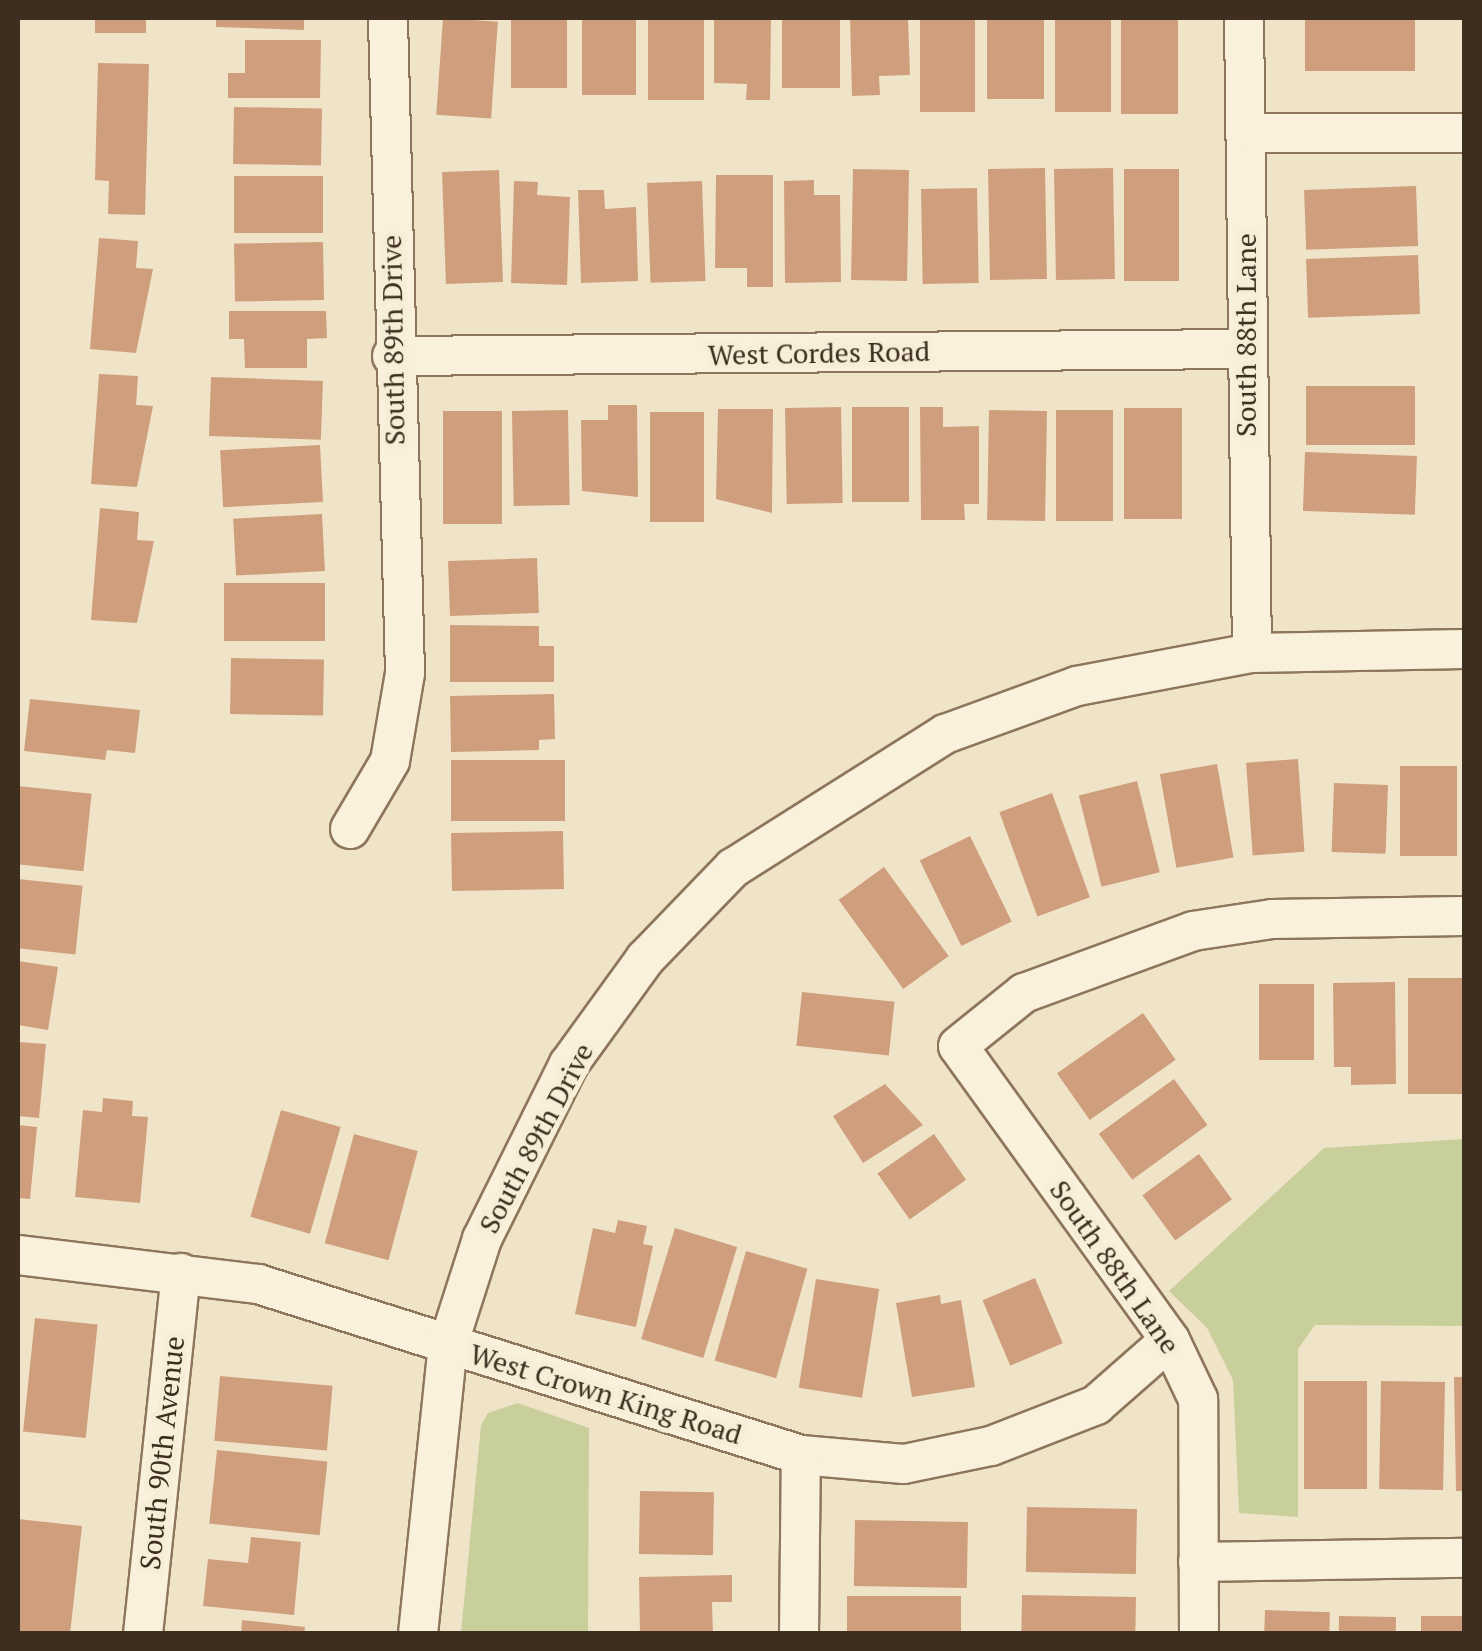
<!DOCTYPE html>
<html>
<head>
<meta charset="utf-8">
<style>
	body { margin:0 }
	#map { position:relative; width:1482px; height:1651px; overflow:hidden; background:#f0e4c8; font-family:"PT Serif",serif }
	div>[style] { position:absolute }
	[style*='--x'] { left:calc(var(--x)*1px); top:calc(var(--y)*1px); width:calc(var(--w)*1px); rotate:calc(var(--a)*1deg) }
	.green>* { inset:0; background:#c9cf9b }
	.building>* { inset:0; background:#cf9f7d; transform-origin:0 0 }
	.roads { filter:drop-shadow(2px 0 #8d765c) drop-shadow(-2px 0 #8d765c) drop-shadow(0 2px #8d765c) drop-shadow(0 -2px #8d765c) }
	.street>* { height:38px; margin:-19px; padding:0 19px; transform-origin:19px; border-radius:19px; background:#faf1dc }
	span { translate:-50% -50%; white-space:nowrap; text-align:center; line-height:1.15; -webkit-text-stroke:10px #f7eed8; paint-order:stroke }
	.street-label { font-size:28px; color:#3d2e20 }
	.frame { position:absolute; inset:0; border:20px solid #3d2e20; pointer-events:none }
</style>
</head>
<body>
<div id="map">
	<div class="green">
		<i style="clip-path:polygon(1464px 1139px,1464px 1326px,1315px 1325px,1298px 1349px,1298px 1517px,1239px 1513px,1233px 1380px,1207px 1328px,1169px 1291px,1324px 1148px)"></i>
		<i style="clip-path:polygon(518px 1403px,589px 1428px,588px 1633px,461px 1633px,481px 1425px,488px 1413px)"></i>
	</div>
	<div class="building">
		<i style="left:95px;top:18px;width:51px;height:15px"></i>
		<i style="clip-path:polygon(216px 18px,304px 18px,304px 30px,216px 27px)"></i>
		<i style="left:443px;top:18px;width:55px;height:97px;rotate:4deg"></i>
		<i style="left:511px;top:18px;width:56px;height:70px"></i>
		<i style="left:582px;top:18px;width:54px;height:77px"></i>
		<i style="left:648px;top:18px;width:56px;height:82px"></i>
		<i style="clip-path:polygon(714px 18px,771px 18px,770px 100px,746px 100px,747px 84px,714px 83px)"></i>
		<i style="left:782px;top:18px;width:58px;height:70px"></i>
		<i style="clip-path:polygon(850px 18px,908px 18px,910px 75px,879px 76px,880px 95px,852px 96px)"></i>
		<i style="left:920px;top:18px;width:55px;height:94px"></i>
		<i style="left:987px;top:18px;width:57px;height:81px"></i>
		<i style="left:1055px;top:18px;width:56px;height:94px"></i>
		<i style="left:1121px;top:18px;width:57px;height:96px"></i>
		<i style="left:1305px;top:18px;width:110px;height:53px"></i>
		<i style="clip-path:polygon(245px 40px,321px 40px,320px 98px,228px 98px,228px 73px,245px 73px)"></i>
		<i style="clip-path:polygon(98px 63px,149px 64px,145px 215px,108px 214px,109px 181px,95px 180px)"></i>
		<i style="left:234px;top:107px;width:88px;height:57px;rotate:1deg"></i>
		<i style="left:1045px;top:168px;width:111px;height:57px;rotate:89deg"></i>
		<i style="left:1113px;top:168px;width:111px;height:59px;rotate:89deg"></i>
		<i style="left:853px;top:169px;width:56px;height:111px;rotate:1deg"></i>
		<i style="left:1124px;top:169px;width:55px;height:112px"></i>
		<i style="left:499px;top:170px;width:112px;height:57px;rotate:88deg"></i>
		<i style="clip-path:polygon(716px 175px,773px 175px,773px 287px,747px 287px,747px 268px,715px 268px)"></i>
		<i style="left:234px;top:176px;width:89px;height:57px"></i>
		<i style="clip-path:polygon(814px 180px,814px 195px,840px 195px,841px 282px,785px 283px,784px 181px)"></i>
		<i style="clip-path:polygon(514px 181px,538px 182px,537px 195px,570px 197px,567px 285px,511px 283px)"></i>
		<i style="left:702px;top:181px;width:100px;height:55px;rotate:88deg"></i>
		<i style="left:1416px;top:186px;width:60px;height:112px;rotate:88deg"></i>
		<i style="left:977px;top:188px;width:95px;height:56px;rotate:89deg"></i>
		<i style="clip-path:polygon(578px 190px,604px 190px,605px 209px,636px 207px,638px 281px,581px 283px)"></i>
		<i style="clip-path:polygon(99px 238px,138px 241px,136px 268px,153px 269px,136px 353px,90px 349px)"></i>
		<i style="left:323px;top:242px;width:58px;height:89px;rotate:89deg"></i>
		<i style="left:1418px;top:255px;width:59px;height:112px;rotate:88deg"></i>
		<i style="clip-path:polygon(229px 311px,326px 311px,327px 338px,307px 339px,307px 368px,245px 368px,244px 339px,229px 339px)"></i>
		<i style="clip-path:polygon(99px 374px,138px 376px,136px 405px,153px 406px,137px 487px,91px 484px)"></i>
		<i style="left:211px;top:377px;width:112px;height:59px;rotate:2deg"></i>
		<i style="left:1306px;top:386px;width:109px;height:59px"></i>
		<i style="clip-path:polygon(608px 405px,637px 405px,638px 497px,582px 491px,581px 420px,608px 420px)"></i>
		<i style="left:841px;top:407px;width:96px;height:56px;rotate:89deg"></i>
		<i style="left:852px;top:407px;width:57px;height:95px"></i>
		<i style="clip-path:polygon(920px 407px,943px 407px,943px 427px,979px 426px,979px 504px,964px 504px,965px 520px,921px 520px)"></i>
		<i style="left:1124px;top:408px;width:58px;height:111px"></i>
		<i style="clip-path:polygon(718px 409px,773px 409px,772px 513px,716px 499px)"></i>
		<i style="left:568px;top:410px;width:95px;height:56px;rotate:89deg"></i>
		<i style="left:989px;top:410px;width:58px;height:110px;rotate:1deg"></i>
		<i style="left:1113px;top:410px;width:111px;height:57px;rotate:90deg"></i>
		<i style="left:443px;top:411px;width:59px;height:113px"></i>
		<i style="left:704px;top:412px;width:110px;height:54px;rotate:90deg"></i>
		<i style="left:320px;top:445px;width:57px;height:100px;rotate:87deg"></i>
		<i style="left:1305px;top:452px;width:112px;height:59px;rotate:2deg"></i>
		<i style="clip-path:polygon(100px 508px,139px 512px,137px 540px,154px 541px,137px 623px,91px 620px)"></i>
		<i style="left:322px;top:514px;width:57px;height:89px;rotate:87deg"></i>
		<i style="left:537px;top:558px;width:55px;height:89px;rotate:88deg"></i>
		<i style="left:325px;top:583px;width:58px;height:101px;rotate:90deg"></i>
		<i style="clip-path:polygon(450px 625px,539px 626px,539px 646px,554px 646px,554px 682px,450px 682px)"></i>
		<i style="left:231px;top:658px;width:93px;height:56px;rotate:1deg"></i>
		<i style="clip-path:polygon(554px 694px,555px 739px,539px 740px,539px 750px,451px 752px,450px 696px)"></i>
		<i style="clip-path:polygon(30px 699px,140px 710px,135px 753px,107px 750px,105px 760px,24px 751px)"></i>
		<i style="left:1298px;top:759px;width:93px;height:52px;rotate:86deg"></i>
		<i style="left:451px;top:760px;width:114px;height:61px"></i>
		<i style="left:1217px;top:764px;width:95px;height:58px;rotate:80deg"></i>
		<i style="left:1457px;top:766px;width:90px;height:57px;rotate:90deg"></i>
		<i style="left:1137px;top:781px;width:94px;height:60px;rotate:76deg"></i>
		<i style="left:1334px;top:783px;width:54px;height:69px;rotate:2deg"></i>
		<i style="left:18px;top:786px;width:74px;height:78px;rotate:6deg"></i>
		<i style="left:1052px;top:793px;width:111px;height:56px;rotate:70deg"></i>
		<i style="left:563px;top:831px;width:58px;height:112px;rotate:89deg"></i>
		<i style="left:970px;top:836px;width:95px;height:56px;rotate:64deg"></i>
		<i style="left:884px;top:867px;width:110px;height:56px;rotate:54deg"></i>
		<i style="left:18px;top:879px;width:65px;height:69px;rotate:6deg"></i>
		<i style="clip-path:polygon(18px 961px,58px 967px,48px 1030px,18px 1025px)"></i>
		<i style="left:1464px;top:978px;width:116px;height:56px;rotate:90deg"></i>
		<i style="clip-path:polygon(1395px 982px,1396px 1084px,1351px 1085px,1351px 1067px,1334px 1067px,1333px 983px)"></i>
		<i style="left:1259px;top:984px;width:55px;height:76px"></i>
		<i style="left:802px;top:992px;width:93px;height:54px;rotate:6deg"></i>
		<i style="left:1143px;top:1013px;width:57px;height:105px;rotate:55deg"></i>
		<i style="clip-path:polygon(18px 1042px,46px 1044px,39px 1118px,18px 1116px)"></i>
		<i style="left:1174px;top:1079px;width:57px;height:93px;rotate:54deg"></i>
		<i style="clip-path:polygon(885px 1084px,923px 1125px,863px 1163px,833px 1116px)"></i>
		<i style="clip-path:polygon(103px 1098px,133px 1101px,132px 1116px,148px 1117px,140px 1203px,75px 1197px,83px 1110px,102px 1112px)"></i>
		<i style="left:281px;top:1110px;width:62px;height:111px;rotate:16deg"></i>
		<i style="clip-path:polygon(18px 1125px,37px 1127px,30px 1199px,18px 1198px)"></i>
		<i style="left:354px;top:1134px;width:66px;height:113px;rotate:15deg"></i>
		<i style="left:934px;top:1134px;width:56px;height:69px;rotate:55deg"></i>
		<i style="left:1199px;top:1154px;width:56px;height:70px;rotate:54deg"></i>
		<i style="clip-path:polygon(618px 1220px,647px 1226px,643px 1244px,653px 1246px,636px 1327px,575px 1314px,593px 1228px,615px 1233px)"></i>
		<i style="left:675px;top:1228px;width:65px;height:116px;rotate:17deg"></i>
		<i style="left:746px;top:1251px;width:64px;height:114px;rotate:16deg"></i>
		<i style="left:1035px;top:1278px;width:71px;height:57px;rotate:67deg"></i>
		<i style="left:816px;top:1279px;width:64px;height:110px;rotate:9deg"></i>
		<i style="clip-path:polygon(940px 1295px,941px 1304px,961px 1300px,975px 1387px,912px 1397px,896px 1303px)"></i>
		<i style="left:35px;top:1318px;width:63px;height:114px;rotate:6deg"></i>
		<i style="left:220px;top:1376px;width:113px;height:65px;rotate:5deg"></i>
		<i style="clip-path:polygon(1454px 1377px,1464px 1377px,1464px 1491px,1456px 1491px)"></i>
		<i style="left:1304px;top:1381px;width:63px;height:108px"></i>
		<i style="left:1381px;top:1381px;width:64px;height:108px;rotate:1deg"></i>
		<i style="left:217px;top:1450px;width:111px;height:74px;rotate:6deg"></i>
		<i style="left:640px;top:1491px;width:74px;height:63px;rotate:1deg"></i>
		<i style="left:1027px;top:1507px;width:110px;height:65px;rotate:1deg"></i>
		<i style="clip-path:polygon(18px 1519px,82px 1526px,70px 1634px,18px 1633px)"></i>
		<i style="left:855px;top:1520px;width:113px;height:66px;rotate:1deg"></i>
		<i style="clip-path:polygon(251px 1537px,301px 1542px,294px 1615px,203px 1606px,208px 1559px,248px 1563px)"></i>
		<i style="clip-path:polygon(732px 1575px,732px 1602px,712px 1602px,713px 1634px,640px 1634px,639px 1577px)"></i>
		<i style="left:1022px;top:1595px;width:114px;height:39px;rotate:1deg"></i>
		<i style="left:961px;top:1596px;width:38px;height:114px;rotate:90deg"></i>
		<i style="left:1265px;top:1610px;width:65px;height:24px;rotate:2deg"></i>
		<i style="left:1339px;top:1616px;width:57px;height:18px;rotate:1deg"></i>
		<i style="left:1464px;top:1616px;width:18px;height:43px;rotate:90deg"></i>
		<i style="clip-path:polygon(242px 1620px,305px 1627px,304px 1634px,241px 1634px)"></i>
	</div>
	<div class="roads">
		<div class="street">
			<i style="--x:1244;--y:18;--w:635;--a:89.28"></i>
			<i style="--x:1247;--y:133;--w:217;--a:0"></i>
			<i style="--x:392;--y:356;--w:854;--a:-0.47"></i>
			<i style="--x:350;--y:829;--w:79;--a:-59.5"></i>
			<i style="--x:390;--y:761;--w:89;--a:-80.3"></i>
			<i style="--x:405;--y:673;--w:655;--a:-91.49"></i>
			<i style="--x:18;--y:1255;--w:242;--a:6.9"></i>
			<i style="--x:258;--y:1284;--w:569;--a:17.48"></i>
			<i style="--x:801;--y:1455;--w:103;--a:5"></i>
			<i style="--x:904;--y:1464;--w:89;--a:-11.7"></i>
			<i style="--x:991;--y:1446;--w:113;--a:-21.3"></i>
			<i style="--x:1096;--y:1405;--w:98;--a:-41.3"></i>
			<i style="--x:1198;--y:1562;--w:266;--a:-0.9"></i>
			<i style="--x:143;--y:1634;--w:363;--a:-84"></i>
			<i style="--x:418;--y:1634;--w:291;--a:-84.1"></i>
			<i style="--x:448;--y:1345;--w:111;--a:-72.2"></i>
			<i style="--x:482;--y:1239;--w:195;--a:-63.6"></i>
			<i style="--x:569;--y:1064;--w:130;--a:-54.1"></i>
			<i style="--x:645;--y:959;--w:127;--a:-46"></i>
			<i style="--x:733;--y:868;--w:251;--a:-32.3"></i>
			<i style="--x:945;--y:734;--w:140;--a:-20"></i>
			<i style="--x:1077;--y:686;--w:178;--a:-10.7"></i>
			<i style="--x:1252;--y:653;--w:212;--a:-1.1"></i>
			<i style="--x:799;--y:1634;--w:179;--a:-89.4"></i>
			<i style="--x:1199;--y:1634;--w:235;--a:-90.2"></i>
			<i style="--x:1198;--y:1399;--w:65;--a:-115.4"></i>
			<i style="--x:1170;--y:1340;--w:362;--a:-125.8"></i>
			<i style="--x:958;--y:1046;--w:85;--a:-38.8"></i>
			<i style="--x:1024;--y:993;--w:180;--a:-20.1"></i>
			<i style="--x:1193;--y:931;--w:80;--a:-8.6"></i>
			<i style="--x:1272;--y:919;--w:192;--a:-0.9"></i>
		</div>
	</div>
	<div class="street-label">
		<span style="left:1246px;top:335px;rotate:-90deg">South 88th Lane</span>
		<span style="left:393px;top:340px;rotate:-91deg">South 89th Drive</span>
		<span style="left:819px;top:353px;rotate:-1deg">West Cordes Road</span>
		<span style="left:536px;top:1138px;rotate:-62deg">South 89th Drive</span>
		<span style="left:1115px;top:1267px;rotate:55deg">South 88th Lane</span>
		<span style="left:606px;top:1394px;rotate:17deg">West Crown King Road</span>
		<span style="left:162px;top:1453px;rotate:-84deg">South 90th Avenue</span>
	</div>
	<div class="frame"></div>
</div>
</body>
</html>
